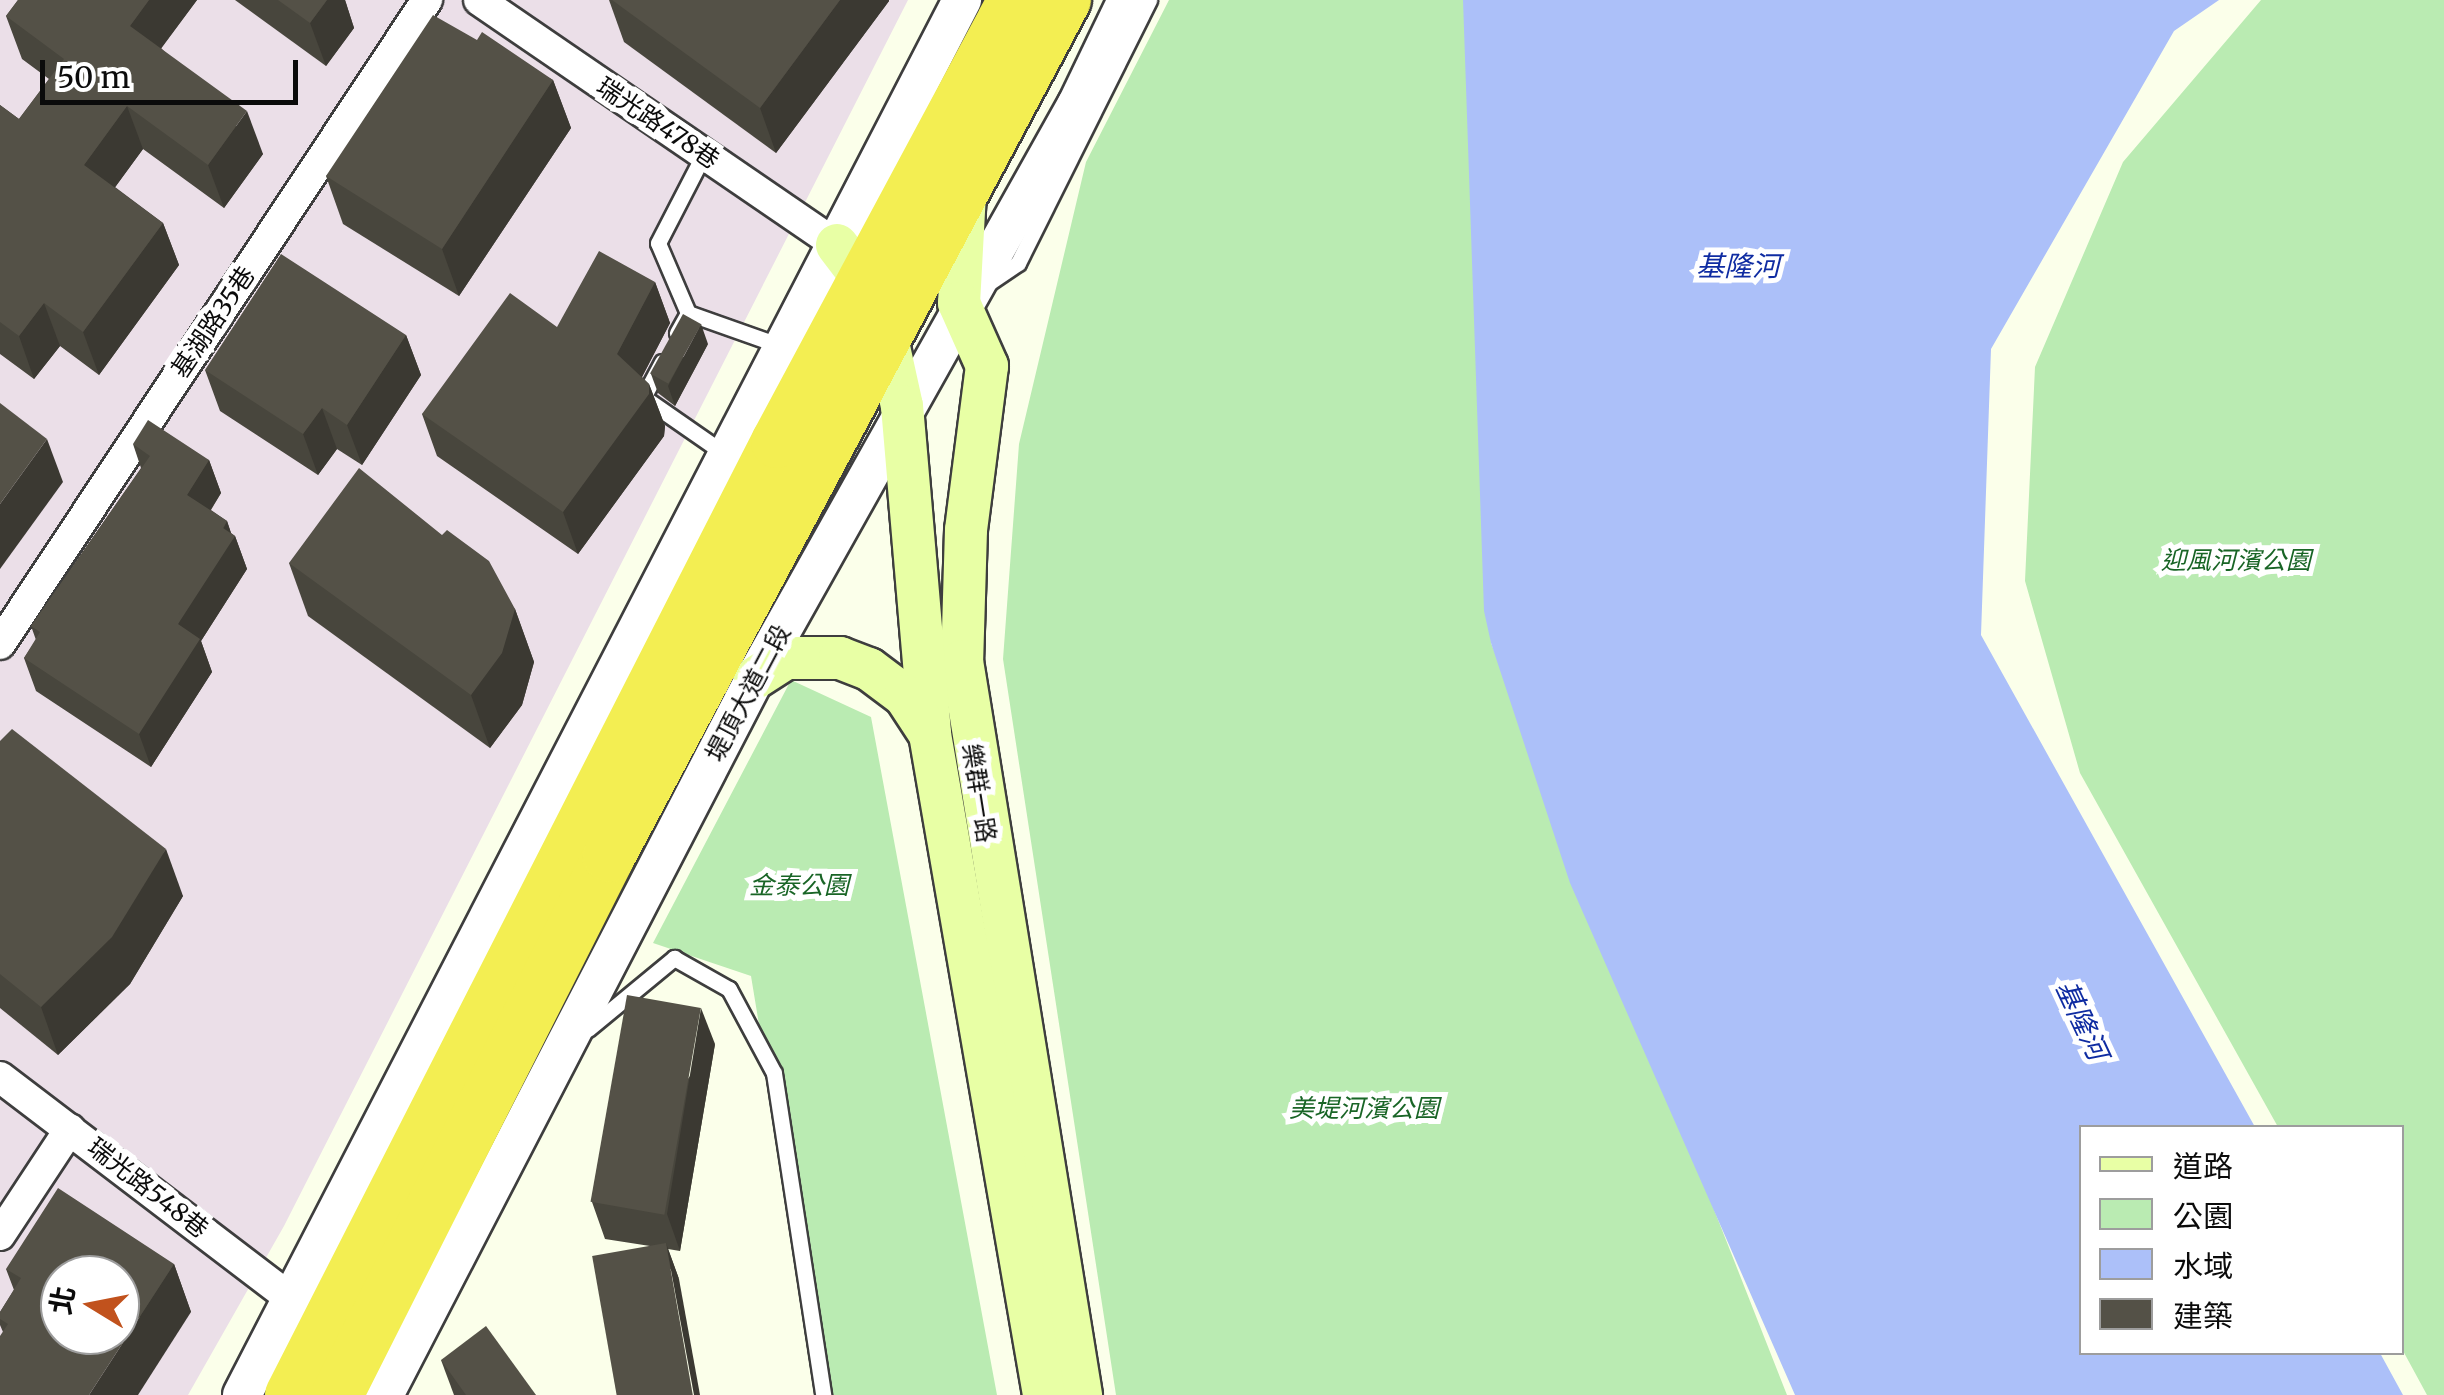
<!DOCTYPE html>
<html>
<head>
<meta charset="utf-8">
<style>
	body { margin:0 }
	#map { position:relative; width:2444px; height:1395px; overflow:hidden; background:#fbffea; font-family:Merriweather,"Noto Sans TC",serif }
	div>[style] { position:absolute }
	[style*='--x'] { left:calc(var(--x)*1px); top:calc(var(--y)*1px); width:calc(var(--w)*1px); rotate:calc(var(--a)*1deg) }
	.industrial>* { inset:0; background:#ebdfe8 }
	.green>* { inset:0; background:#baebb2 }
	.water>* { inset:0; background:#acc0f9 }
	.roads { filter:drop-shadow(2px 0 #3e3e3e) drop-shadow(-2px 0 #3e3e3e) drop-shadow(0 2px #3e3e3e) drop-shadow(0 -2px #3e3e3e) }
	.service>* { height:15px; margin:-7.5px; padding:0 7.5px; transform-origin:7.5px; border-radius:7.5px; background:#fff }
	.minor>* { height:30px; margin:-15px; padding:0 15px; transform-origin:15px; border-radius:15px; background:#fff }
	.tertiary>* { height:38px; margin:-19px; padding:0 19px; transform-origin:19px; border-radius:19px; background:#fff }
	.secondary>* { height:42px; margin:-21px; padding:0 21px; transform-origin:21px; border-radius:21px; background:#e8ffa5 }
	.trunk>* { height:52px; margin:-26px; padding:0 26px; transform-origin:26px; border-radius:26px; background:#f3ee52 }
	.wall>* { inset:0; background:#48463d }
	.shaded-wall>* { inset:0; background:#3b3932 }
	.building>* { inset:0; background:#545147; transform-origin:0 0 }
	span { translate:-50% -50%; white-space:nowrap; text-align:center; line-height:1.15; -webkit-text-stroke:10px #fff; paint-order:stroke }
	.street-label { font-size:25px; color:#0b0b0b }
	.park-label { font-size:25px; color:#196526; font-style:italic }
	.water-label { font-size:28px; color:#0f2ca2; font-style:italic }
	.legend { position:absolute; left:2079px; top:1125px; width:325px; height:230px; box-sizing:border-box; background:#fff; border:2px solid #9d9d9d; margin:0; padding:12px 18px; list-style:none; font-size:30px; color:#0b0b0b }
	.legend li { display:flex; align-items:center; gap:20px; height:50px }
	.legend b { width:50px; border:2px solid #9d9d9d }
	.north { position:absolute; left:40px; top:1255px; width:100px; height:100px; box-sizing:border-box; background:#fff; border:2px solid #9d9d9d; border-radius:50%; rotate:280deg; font-size:28px; font-weight:700; line-height:40px; text-align:center; color:#0b0b0b }
	.north::after { content:''; display:block; margin:auto; width:35px; height:45px; background:#c1521d; clip-path:polygon(50% 0,100% 100%,50% 72%,0 100%) }
	.scale { position:absolute; left:40px; top:60px; width:258px; height:45px; box-sizing:border-box; border:5px solid #0b0b0b; border-top:0; padding-left:12px; font-size:30px; line-height:35px; white-space:nowrap; color:#0b0b0b; -webkit-text-stroke:8px #fff; paint-order:stroke }
</style>
</head>
<body>
<div id="map">
	<div class="industrial">
		<i style="clip-path:polygon(evenodd,0 0,908px 0,284px 1226px,188px 1395px,0 1395px,0 0,60px 1275px,120px 1275px,120px 1335px,60px 1335px,60px 1275px)"></i>
	</div>
	<div class="green">
		<i style="clip-path:polygon(1169px 0,1475px 0,1491px 643px,1787px 1395px,1116px 1395px,1003px 659px,1019px 444px,1086px 162px)"></i>
		<i style="clip-path:polygon(2261px 0,2444px 0,2444px 1395px,2427px 1395px,2402px 1349px,2402px 1128px,2278px 1127px,2080px 773px,2025px 581px,2035px 367px,2123px 162px)"></i>
		<i style="clip-path:polygon(791px 680px,871px 717px,997px 1395px,820px 1395px,751px 976px,653px 943px)"></i>
	</div>
	<div class="water">
		<i style="clip-path:polygon(1463px 0,2219px 0,2174px 31px,1991px 349px,1981px 635px,2255px 1127px,2082px 1128px,2082px 1352px,2380px 1353px,2403px 1395px,1795px 1395px,1570px 883px,1491px 643px,1484px 611px)"></i>
	</div>
	<div class="roads">
		<div class="service">
			<i style="--x:987;--y:284;--w:37;--a:-34"></i>
			<i style="--x:1018;--y:263;--w:294;--a:-63.5"></i>
			<i style="--x:688;--y:313;--w:76;--a:-113.2"></i>
			<i style="--x:658;--y:243;--w:100;--a:-62.7"></i>
			<i style="--x:677;--y:333;--w:23;--a:-61"></i>
			<i style="--x:688;--y:313;--w:99;--a:19.5"></i>
			<i style="--x:662;--y:362;--w:40;--a:118"></i>
			<i style="--x:643;--y:397;--w:103;--a:34.8"></i>
			<i style="--x:588;--y:1029;--w:112;--a:-39.5"></i>
			<i style="--x:674;--y:958;--w:63;--a:29.4"></i>
			<i style="--x:729;--y:989;--w:95;--a:61.8"></i>
			<i style="--x:774;--y:1073;--w:326;--a:81.3"></i>
		</div>
		<div class="minor">
			<i style="--x:479;--y:0;--w:434;--a:34.4"></i>
			<i style="--x:0;--y:644;--w:773;--a:-56.45"></i>
			<i style="--x:0;--y:1077;--w:370;--a:37.3"></i>
			<i style="--x:0;--y:1235;--w:127;--a:-56.6"></i>
		</div>
		<div class="tertiary">
			<i style="--x:242;--y:1395;--w:1570;--a:-62.7"></i>
			<i style="--x:384;--y:1395;--w:807;--a:-62.64"></i>
			<i style="--x:755;--y:678;--w:658;--a:-60.71"></i>
			<i style="--x:1077;--y:104;--w:115;--a:-64.3"></i>
		</div>
		<div class="secondary">
			<i style="--x:965;--y:193;--w:110;--a:93.1"></i>
			<i style="--x:959;--y:303;--w:69;--a:66"></i>
			<i style="--x:987;--y:366;--w:165;--a:97.3"></i>
			<i style="--x:966;--y:530;--w:131;--a:91.7"></i>
			<i style="--x:962;--y:661;--w:744;--a:80.79"></i>
			<i style="--x:837;--y:245;--w:41;--a:52.9"></i>
			<i style="--x:862;--y:278;--w:65;--a:67.4"></i>
			<i style="--x:887;--y:338;--w:70;--a:77.6"></i>
			<i style="--x:902;--y:406;--w:329;--a:85.1"></i>
			<i style="--x:930;--y:734;--w:671;--a:80.21"></i>
			<i style="--x:755;--y:678;--w:37;--a:-33"></i>
			<i style="--x:786;--y:658;--w:54;--a:0"></i>
			<i style="--x:840;--y:658;--w:31;--a:21"></i>
			<i style="--x:869;--y:669;--w:45;--a:36.9"></i>
			<i style="--x:905;--y:696;--w:45;--a:56.7"></i>
		</div>
		<div class="trunk">
			<i style="--x:291;--y:1395;--w:1070;--a:-62.98"></i>
			<i style="--x:777;--y:442;--w:502;--a:-61.8"></i>
			<i style="--x:337;--y:1395;--w:604;--a:-63.22"></i>
			<i style="--x:609;--y:856;--w:970;--a:-61.96"></i>
		</div>
	</div>
	<div class="wall">
		<i style="clip-path:polygon(18px 0,197px 0,161px 48px,263px 154px,224px 208px,143px 149px,115px 187px,163px 223px,179px 265px,99px 375px,60px 346px,34px 379px,0 354px,0 105px,19px 119px,49px 79px,22px 59px,6px 16px)"></i>
		<i style="clip-path:polygon(235px 0,345px 0,354px 28px,326px 66px)"></i>
		<i style="clip-path:polygon(609px 0,889px 0,889px 1px,776px 153px,624px 42px)"></i>
		<i style="clip-path:polygon(477px 40px,553px 80px,571px 128px,459px 296px,343px 224px,326px 176px)"></i>
		<i style="clip-path:polygon(655px 282px,670px 323px,642px 377px,649px 384px,665px 426px,664px 436px,578px 554px,437px 456px,422px 414px)"></i>
		<i style="clip-path:polygon(406px 335px,421px 375px,362px 465px,337px 449px,318px 475px,220px 411px,205px 370px)"></i>
		<i style="clip-path:polygon(708px 344px,675px 406px,658px 393px,651px 374px)"></i>
		<i style="clip-path:polygon(133px 444px,209px 460px,221px 493px,211px 510px,227px 521px,231px 533px,235px 536px,247px 569px,201px 641px,212px 672px,151px 767px,36px 691px,24px 658px,36px 640px,31px 626px,141px 468px)"></i>
		<i style="clip-path:polygon(442px 535px,515px 609px,534px 662px,522px 705px,490px 748px,308px 616px,289px 563px)"></i>
		<i style="clip-path:polygon(0 741px,183px 896px,130px 984px,58px 1055px,0 1008px)"></i>
		<i style="clip-path:polygon(715px 1044px,680px 1251px,668px 1249px,679px 1279px,650px 1246px,605px 1239px,592px 1202px)"></i>
		<i style="clip-path:polygon(174px 1264px,191px 1312px,3px 1332px,0 1325px,0 1312px,14px 1290px,6px 1269px)"></i>
		<i style="clip-path:polygon(441px 1360px,536px 1395px,454px 1395px)"></i>
	</div>
	<div class="shaded-wall">
		<i style="clip-path:polygon(149px 0,197px 0,146px 69px,130px 26px)"></i>
		<i style="clip-path:polygon(327px 0,345px 0,354px 28px,326px 66px,310px 23px)"></i>
		<i style="clip-path:polygon(840px 0,889px 0,889px 1px,776px 153px,760px 108px)"></i>
		<i style="clip-path:polygon(553px 80px,571px 128px,459px 296px,442px 249px)"></i>
		<i style="clip-path:polygon(127px 106px,143px 149px,100px 208px,84px 165px)"></i>
		<i style="clip-path:polygon(247px 111px,263px 154px,224px 208px,208px 165px)"></i>
		<i style="clip-path:polygon(163px 223px,179px 265px,99px 375px,83px 332px)"></i>
		<i style="clip-path:polygon(655px 282px,670px 323px,632px 396px,617px 354px)"></i>
		<i style="clip-path:polygon(44px 303px,60px 346px,34px 379px,19px 336px)"></i>
		<i style="clip-path:polygon(701px 324px,708px 344px,675px 406px,668px 386px)"></i>
		<i style="clip-path:polygon(406px 335px,421px 375px,362px 465px,347px 425px)"></i>
		<i style="clip-path:polygon(649px 384px,665px 426px,664px 436px,578px 554px,563px 512px)"></i>
		<i style="clip-path:polygon(322px 408px,337px 449px,318px 475px,303px 434px)"></i>
		<i style="clip-path:polygon(47px 439px,63px 482px,0 569px,0 504px)"></i>
		<i style="clip-path:polygon(209px 460px,221px 493px,199px 528px,187px 495px)"></i>
		<i style="clip-path:polygon(227px 521px,233px 539px,235px 536px,247px 569px,201px 641px,212px 672px,151px 767px,139px 734px,178px 624px)"></i>
		<i style="clip-path:polygon(515px 609px,534px 662px,522px 705px,490px 748px,471px 695px)"></i>
		<i style="clip-path:polygon(166px 849px,183px 896px,130px 984px,58px 1055px,41px 1007px)"></i>
		<i style="clip-path:polygon(701px 1008px,715px 1044px,680px 1251px,667px 1214px)"></i>
		<i style="clip-path:polygon(666px 1243px,679px 1279px,700px 1395px,694px 1395px)"></i>
		<i style="clip-path:polygon(174px 1264px,191px 1312px,138px 1395px,89px 1395px)"></i>
	</div>
	<div class="building">
		<i style="clip-path:polygon(18px 0,149px 0,130px 26px,247px 111px,208px 165px,127px 106px,84px 165px,163px 223px,83px 332px,44px 303px,19px 336px,0 322px,0 105px,19px 119px,64px 59px,6px 16px)"></i>
		<i style="clip-path:polygon(278px 0,327px 0,310px 23px)"></i>
		<i style="clip-path:polygon(612px 0,840px 0,760px 108px)"></i>
		<i style="clip-path:polygon(433px 15px,477px 40px,482px 32px,553px 80px,442px 249px,326px 176px)"></i>
		<i style="clip-path:polygon(599px 251px,655px 282px,617px 354px,649px 384px,649px 394px,563px 512px,422px 414px,510px 293px,557px 327px)"></i>
		<i style="clip-path:polygon(281px 254px,406px 335px,347px 425px,322px 408px,303px 434px,205px 370px)"></i>
		<i style="left:683px;top:314px;width:21px;height:68px;rotate:29deg"></i>
		<i style="clip-path:polygon(0 403px,47px 439px,0 504px)"></i>
		<i style="clip-path:polygon(148px 420px,209px 460px,187px 495px,227px 521px,223px 528px,235px 536px,178px 624px,200px 639px,139px 734px,24px 658px,40px 632px,31px 626px,150px 456px,133px 444px)"></i>
		<i style="clip-path:polygon(359px 468px,442px 535px,447px 530px,489px 561px,515px 609px,502px 653px,471px 695px,289px 563px)"></i>
		<i style="clip-path:polygon(12px 729px,166px 849px,112px 937px,41px 1007px,0 974px,0 741px)"></i>
		<i style="left:627px;top:995px;width:75px;height:210px;rotate:10deg"></i>
		<i style="clip-path:polygon(evenodd,58px 1188px,174px 1264px,89px 1395px,0 1395px,0 1336px,8px 1324px,0 1319px,0 1312px,21px 1278px,6px 1269px,58px 1188px,60px 1275px,120px 1275px,120px 1335px,60px 1335px,60px 1275px)"></i>
		<i style="left:666px;top:1243px;width:155px;height:75px;rotate:80deg"></i>
		<i style="clip-path:polygon(486px 1326px,536px 1395px,466px 1395px,441px 1360px)"></i>
	</div>
	<div class="street-label">
		<span style="left:658px;top:123px;rotate:34deg">瑞光路478巷</span>
		<span style="left:213px;top:322px;rotate:-56deg">基湖路35巷</span>
		<span style="left:748px;top:693px;rotate:-62deg">堤頂大道二段</span>
		<span style="left:979px;top:793px;rotate:81deg">樂群一路</span>
		<span style="left:148px;top:1188px;rotate:38deg">瑞光路548巷</span>
	</div>
	<div class="park-label">
		<span style="left:2236px;top:560px">迎風河濱公園</span>
		<span style="left:799px;top:885px">金泰公園</span>
		<span style="left:1364px;top:1108px">美堤河濱公園</span>
	</div>
	<div class="water-label">
		<span style="left:1738px;top:266px">基隆河</span>
		<span style="left:2082px;top:1020px;rotate:65deg">基隆河</span>
	</div>
	<ul class="legend">
	<li><b style="height:12px;background:#e8ffa5"></b>道路</li>
	<li><b style="height:28px;background:#baebb2"></b>公園</li>
	<li><b style="height:28px;background:#acc0f9"></b>水域</li>
	<li><b style="height:28px;background:#545147"></b>建築</li>
	</ul>
	<div class="north">北</div>
	<div class="scale">50 m</div>
</div>
</body>
</html>
